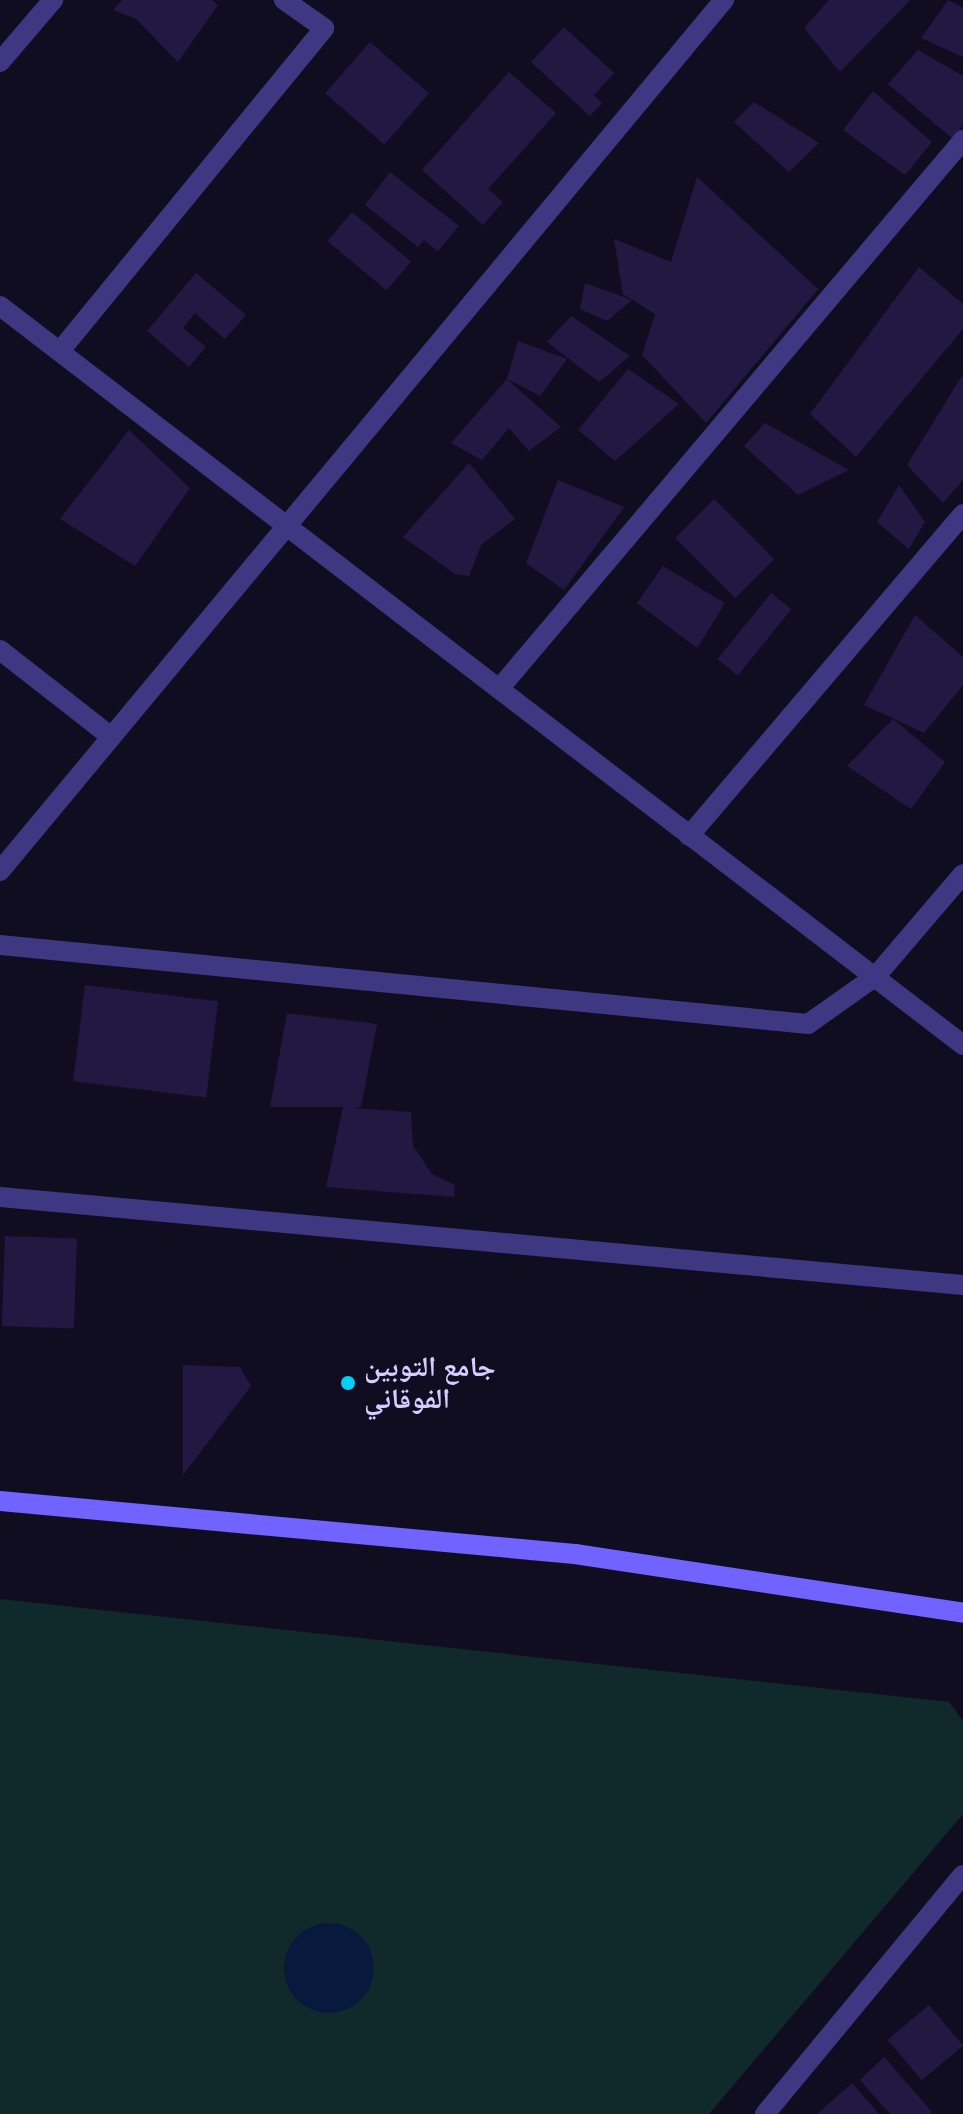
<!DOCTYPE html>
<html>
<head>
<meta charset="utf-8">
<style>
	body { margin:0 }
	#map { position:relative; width:963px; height:2114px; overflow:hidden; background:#110d21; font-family:"Fira Sans","Noto Naskh Arabic",sans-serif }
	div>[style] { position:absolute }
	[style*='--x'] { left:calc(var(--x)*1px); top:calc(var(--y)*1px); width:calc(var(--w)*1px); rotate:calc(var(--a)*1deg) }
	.green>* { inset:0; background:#102a2b }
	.water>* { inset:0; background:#08193e }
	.round { border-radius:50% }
	.building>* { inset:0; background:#231842; transform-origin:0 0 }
	.minor>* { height:20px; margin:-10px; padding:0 10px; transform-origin:10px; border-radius:10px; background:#3e3781 }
	.secondary>* { height:20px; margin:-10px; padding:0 10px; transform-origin:10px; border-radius:10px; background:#7063ff }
	.dots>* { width:22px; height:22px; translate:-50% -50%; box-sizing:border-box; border:4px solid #110d21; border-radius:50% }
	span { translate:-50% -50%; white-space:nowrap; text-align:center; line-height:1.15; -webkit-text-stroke:6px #110d21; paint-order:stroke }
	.poi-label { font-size:28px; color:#d5ccff; font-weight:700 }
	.left { translate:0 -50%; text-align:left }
</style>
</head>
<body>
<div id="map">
	<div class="green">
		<i style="clip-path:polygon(0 1599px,949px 1702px,963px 1721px,963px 1814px,709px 2114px,0 2114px)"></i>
	</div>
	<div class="water">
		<i class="round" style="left:284px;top:1923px;width:90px;height:90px"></i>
	</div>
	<div class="building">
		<i style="clip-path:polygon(122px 0,212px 0,218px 5px,178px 62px,136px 19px,113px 10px)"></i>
		<i style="clip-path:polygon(829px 0,910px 0,840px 72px,804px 28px)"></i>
		<i style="clip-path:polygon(948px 0,963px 8px,963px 57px,921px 38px)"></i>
		<i style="clip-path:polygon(564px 27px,614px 73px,594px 95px,602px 103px,590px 116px,531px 62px)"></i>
		<i style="left:370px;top:42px;width:78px;height:68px;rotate:41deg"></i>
		<i style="clip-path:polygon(918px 50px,963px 76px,963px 125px,953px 139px,888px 84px)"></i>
		<i style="clip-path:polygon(509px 72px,556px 113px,488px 189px,503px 202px,483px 225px,422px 170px)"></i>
		<i style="clip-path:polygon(873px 91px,932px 142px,905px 175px,843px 130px)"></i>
		<i style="clip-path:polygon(754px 102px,819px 143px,789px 172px,734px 122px)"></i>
		<i style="clip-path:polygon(390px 172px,459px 226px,438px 251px,424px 240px,418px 247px,365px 205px)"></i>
		<i style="clip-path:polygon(697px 177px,818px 289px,706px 423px,642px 355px,655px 314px,623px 294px,614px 239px,671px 262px)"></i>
		<i style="left:352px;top:212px;width:77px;height:38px;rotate:40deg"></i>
		<i style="clip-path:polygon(919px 267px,963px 304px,963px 329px,856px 457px,810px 414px)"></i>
		<i style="clip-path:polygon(196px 273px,246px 315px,225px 339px,195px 313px,183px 328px,206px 347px,189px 367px,147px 331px)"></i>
		<i style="clip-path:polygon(585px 283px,632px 300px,607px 321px,580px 309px)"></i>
		<i style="clip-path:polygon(571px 316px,630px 356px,599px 382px,547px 342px)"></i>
		<i style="clip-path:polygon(518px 341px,567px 359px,540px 396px,507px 379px)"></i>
		<i style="clip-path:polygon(628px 369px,679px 404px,615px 461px,578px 430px)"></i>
		<i style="clip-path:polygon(963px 374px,963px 480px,943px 503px,907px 465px)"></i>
		<i style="clip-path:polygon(507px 379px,561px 427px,529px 451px,509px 428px,482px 460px,451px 443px)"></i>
		<i style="clip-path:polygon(765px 423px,849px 470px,798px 495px,744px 446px)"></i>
		<i style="clip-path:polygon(129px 430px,190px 488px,135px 566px,60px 519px)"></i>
		<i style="clip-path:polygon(469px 463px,515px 519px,481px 545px,469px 576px,455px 574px,403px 537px)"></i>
		<i style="clip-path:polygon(558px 480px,624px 507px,564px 590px,526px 563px)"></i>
		<i style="clip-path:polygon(899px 485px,925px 522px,909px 549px,877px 522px)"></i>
		<i style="left:714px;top:499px;width:85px;height:55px;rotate:45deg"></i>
		<i style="clip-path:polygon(663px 566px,725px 603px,697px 648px,637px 603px)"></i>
		<i style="left:771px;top:593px;width:26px;height:85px;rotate:39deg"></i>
		<i style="clip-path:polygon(915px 615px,963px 657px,963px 685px,924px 733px,864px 705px)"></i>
		<i style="clip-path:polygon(893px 719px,945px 762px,911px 809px,847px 766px)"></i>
		<i style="left:85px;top:985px;width:134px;height:97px;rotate:7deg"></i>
		<i style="clip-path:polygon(287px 1013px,377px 1024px,361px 1107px,352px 1108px,411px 1112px,413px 1146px,432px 1174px,455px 1185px,454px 1197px,326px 1187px,343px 1107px,270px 1107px)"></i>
		<i style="left:5px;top:1236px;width:72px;height:90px;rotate:2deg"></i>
		<i style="clip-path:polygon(183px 1365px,240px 1367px,251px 1386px,183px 1475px)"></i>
		<i style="left:929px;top:2005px;width:53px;height:54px;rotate:50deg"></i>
		<i style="clip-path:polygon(884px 2057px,932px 2112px,930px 2114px,890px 2114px,860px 2080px)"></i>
		<i style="clip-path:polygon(852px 2083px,879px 2114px,817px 2114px)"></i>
	</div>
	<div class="minor">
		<i style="--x:0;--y:62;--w:82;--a:-49.5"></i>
		<i style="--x:0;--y:306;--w:1214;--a:37.5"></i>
		<i style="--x:60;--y:351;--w:417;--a:-50.7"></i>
		<i style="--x:324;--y:28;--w:49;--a:-145"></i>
		<i style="--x:0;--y:650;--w:140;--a:38"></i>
		<i style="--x:499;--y:689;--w:719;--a:-49.8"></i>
		<i style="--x:689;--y:836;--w:423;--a:-49.6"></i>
		<i style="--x:0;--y:871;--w:1133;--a:-50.27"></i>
		<i style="--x:0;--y:945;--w:812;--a:5.58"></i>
		<i style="--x:808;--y:1024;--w:83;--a:-35.2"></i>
		<i style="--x:876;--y:976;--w:134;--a:-49.5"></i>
		<i style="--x:0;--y:1197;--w:967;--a:5.22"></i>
		<i style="--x:765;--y:2114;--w:310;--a:-50.4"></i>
	</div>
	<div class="secondary">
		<i style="--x:0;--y:1501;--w:577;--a:5.27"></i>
		<i style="--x:575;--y:1554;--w:392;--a:8.6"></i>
	</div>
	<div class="dots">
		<i style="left:348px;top:1383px;background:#00d0f7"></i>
	</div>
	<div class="poi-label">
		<span class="left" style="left:364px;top:1383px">جامع التوبين<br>الفوقاني</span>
	</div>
</div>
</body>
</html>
